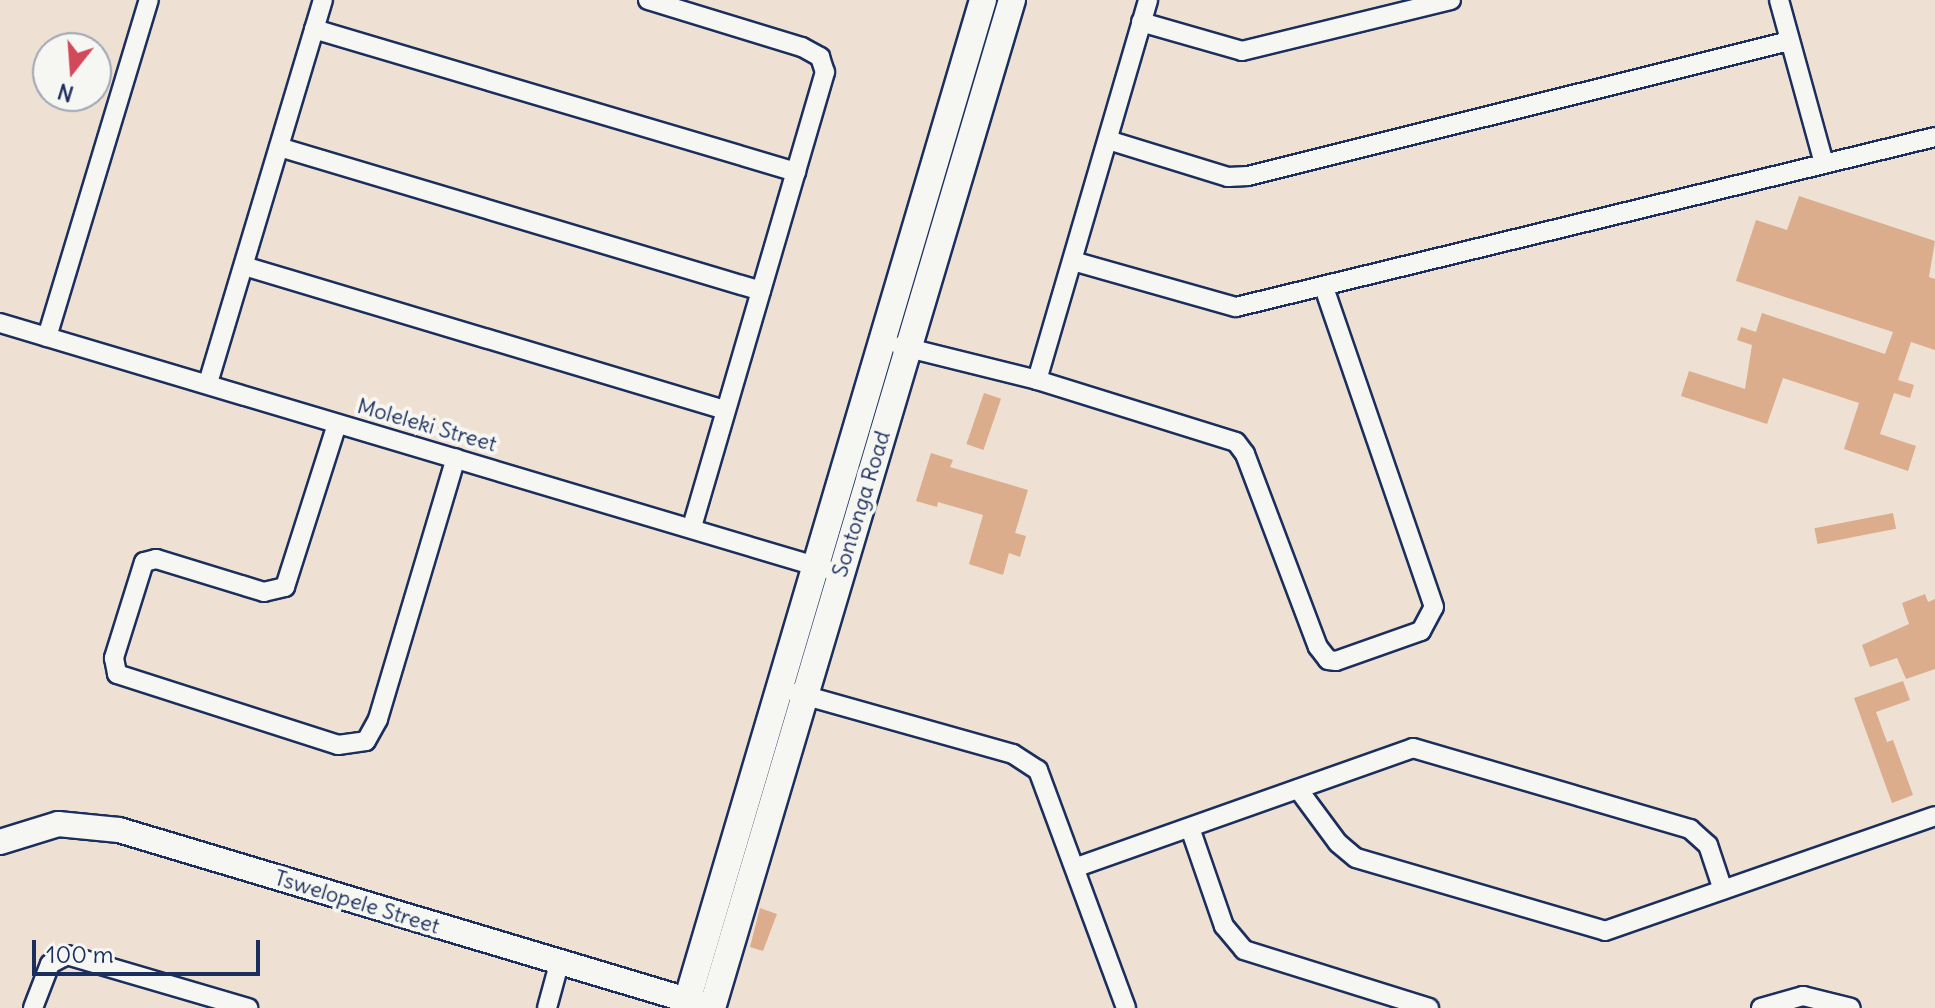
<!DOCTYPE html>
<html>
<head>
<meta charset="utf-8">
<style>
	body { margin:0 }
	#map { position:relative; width:1935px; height:1008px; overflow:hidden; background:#eee0d3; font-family:Delius,sans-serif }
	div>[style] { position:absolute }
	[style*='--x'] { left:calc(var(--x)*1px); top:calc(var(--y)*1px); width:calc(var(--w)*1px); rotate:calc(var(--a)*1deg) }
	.building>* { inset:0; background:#dbad8c; transform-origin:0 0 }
	.roads { filter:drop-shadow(2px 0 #1b2f5e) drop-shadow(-2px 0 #1b2f5e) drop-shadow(0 2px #1b2f5e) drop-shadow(0 -2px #1b2f5e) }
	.minor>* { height:18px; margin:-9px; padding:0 9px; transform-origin:9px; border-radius:9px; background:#f6f6f2 }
	.tertiary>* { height:24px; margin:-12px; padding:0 12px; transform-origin:12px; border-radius:12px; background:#f6f6f2 }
	.secondary>* { height:26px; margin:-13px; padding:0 13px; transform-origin:13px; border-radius:13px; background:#f6f6f2 }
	span { translate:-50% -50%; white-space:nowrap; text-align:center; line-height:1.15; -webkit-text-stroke:8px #f6f6f2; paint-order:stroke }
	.street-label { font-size:22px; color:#1b2f5e }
	.north { position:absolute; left:32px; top:32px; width:80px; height:80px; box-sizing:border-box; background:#f6f6f2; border:2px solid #9ea6b7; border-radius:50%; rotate:197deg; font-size:22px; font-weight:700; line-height:32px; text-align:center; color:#1b2f5e }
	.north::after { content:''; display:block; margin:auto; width:28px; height:36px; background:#d1495b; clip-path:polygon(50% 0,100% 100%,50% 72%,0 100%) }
	.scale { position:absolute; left:32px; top:940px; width:228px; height:36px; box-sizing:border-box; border:4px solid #1b2f5e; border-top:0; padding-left:10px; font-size:24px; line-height:28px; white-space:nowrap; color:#1b2f5e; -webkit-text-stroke:6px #f6f6f2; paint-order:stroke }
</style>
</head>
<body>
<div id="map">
	<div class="building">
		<i style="clip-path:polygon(1799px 196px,1935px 241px,1929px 277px,1935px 279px,1935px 350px,1911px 342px,1898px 380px,1914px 385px,1910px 398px,1894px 393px,1880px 434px,1916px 446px,1908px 471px,1844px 449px,1859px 403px,1783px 378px,1767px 424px,1681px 396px,1689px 371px,1745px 389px,1752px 345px,1737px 340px,1741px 327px,1756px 332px,1762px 313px,1885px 354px,1893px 332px,1736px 281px,1756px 220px,1787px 230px)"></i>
		<i style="left:984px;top:393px;width:18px;height:54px;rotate:19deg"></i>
		<i style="clip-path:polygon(931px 453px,953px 460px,950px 467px,1028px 490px,1015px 533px,1026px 536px,1020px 557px,1009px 553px,1003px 575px,969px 564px,983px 515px,938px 502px,937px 507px,916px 501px)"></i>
		<i style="left:1893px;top:513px;width:16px;height:80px;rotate:79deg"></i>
		<i style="clip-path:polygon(1925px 594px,1928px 602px,1935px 599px,1935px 669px,1906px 679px,1897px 658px,1870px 667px,1862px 645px,1909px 624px,1902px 603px)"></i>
		<i style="clip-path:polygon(1903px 681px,1910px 700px,1876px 712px,1887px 742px,1893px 740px,1913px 795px,1892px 803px,1854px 698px)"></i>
		<i style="clip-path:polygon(760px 908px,777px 914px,763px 951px,750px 947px)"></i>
	</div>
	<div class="roads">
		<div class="minor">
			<i style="--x:648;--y:0;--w:161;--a:17"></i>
			<i style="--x:802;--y:47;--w:21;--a:29"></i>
			<i style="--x:820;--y:57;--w:16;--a:72"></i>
			<i style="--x:825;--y:72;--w:475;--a:106.3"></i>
			<i style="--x:1779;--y:0;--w:169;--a:74.6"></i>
			<i style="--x:1141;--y:22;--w:105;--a:16"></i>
			<i style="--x:1242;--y:51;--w:215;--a:-13.7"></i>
			<i style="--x:314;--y:29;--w:503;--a:16.52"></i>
			<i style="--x:1108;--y:140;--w:126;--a:17.1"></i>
			<i style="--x:1228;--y:177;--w:20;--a:-3"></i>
			<i style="--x:1248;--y:176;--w:558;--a:-14.01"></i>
			<i style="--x:279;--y:147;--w:503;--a:16.63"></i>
			<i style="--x:1073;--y:261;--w:169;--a:15.8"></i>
			<i style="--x:1236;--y:307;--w:719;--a:-13.67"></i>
			<i style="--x:244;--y:266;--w:502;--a:16.67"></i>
			<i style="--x:0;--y:323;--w:861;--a:16.6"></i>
			<i style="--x:47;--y:337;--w:352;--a:-73.2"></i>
			<i style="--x:900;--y:346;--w:141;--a:13.9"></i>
			<i style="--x:1037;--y:380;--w:208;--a:17.3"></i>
			<i style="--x:1236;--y:442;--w:15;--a:53"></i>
			<i style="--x:1245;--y:454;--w:206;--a:69.3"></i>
			<i style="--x:1318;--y:647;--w:16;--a:52"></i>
			<i style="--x:1328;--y:660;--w:8;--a:7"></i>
			<i style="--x:1336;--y:661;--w:90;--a:-19.4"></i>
			<i style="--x:1421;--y:631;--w:27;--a:-62"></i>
			<i style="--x:1434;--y:607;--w:337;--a:-109"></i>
			<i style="--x:1037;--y:380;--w:396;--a:-73.7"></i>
			<i style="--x:208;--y:383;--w:400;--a:-73.3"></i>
			<i style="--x:337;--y:424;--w:171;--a:107.7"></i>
			<i style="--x:285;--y:587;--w:22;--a:167"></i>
			<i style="--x:264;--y:592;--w:113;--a:-163"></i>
			<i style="--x:156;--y:559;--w:12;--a:166"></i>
			<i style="--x:144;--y:562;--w:101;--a:107.4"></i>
			<i style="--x:114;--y:658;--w:16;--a:79"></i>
			<i style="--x:117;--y:674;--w:232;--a:17.8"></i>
			<i style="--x:338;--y:745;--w:28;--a:-8"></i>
			<i style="--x:366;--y:741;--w:25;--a:-61"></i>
			<i style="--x:378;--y:719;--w:272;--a:-73.4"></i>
			<i style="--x:796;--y:693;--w:225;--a:15.7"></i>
			<i style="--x:1013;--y:754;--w:30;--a:33"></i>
			<i style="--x:1038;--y:770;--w:254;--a:69.7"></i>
			<i style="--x:1298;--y:789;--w:67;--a:53.5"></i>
			<i style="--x:1338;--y:843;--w:23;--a:40"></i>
			<i style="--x:1356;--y:858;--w:259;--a:16.3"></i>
			<i style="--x:1605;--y:931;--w:349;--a:-19.2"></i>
			<i style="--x:1190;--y:828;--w:104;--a:70.9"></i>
			<i style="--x:1224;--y:926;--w:31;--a:50"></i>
			<i style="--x:1244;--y:950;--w:194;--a:17.4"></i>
			<i style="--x:1077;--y:867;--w:356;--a:-19.5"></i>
			<i style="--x:1413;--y:748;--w:289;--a:16.3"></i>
			<i style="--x:1690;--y:829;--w:24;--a:42"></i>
			<i style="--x:1708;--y:845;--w:47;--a:71.6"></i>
			<i style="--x:33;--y:1008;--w:47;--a:-68.9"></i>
			<i style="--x:50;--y:964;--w:19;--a:-28"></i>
			<i style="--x:67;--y:955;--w:189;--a:16.3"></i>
			<i style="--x:547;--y:1008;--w:46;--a:-74.7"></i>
			<i style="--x:1761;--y:1008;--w:44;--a:-15.9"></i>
			<i style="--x:1803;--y:996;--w:49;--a:14"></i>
		</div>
		<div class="tertiary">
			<i style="--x:0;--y:842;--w:61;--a:-17.2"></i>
			<i style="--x:58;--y:824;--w:61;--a:5.6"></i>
			<i style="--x:119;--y:830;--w:614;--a:16.66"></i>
		</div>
		<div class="secondary">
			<i style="--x:685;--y:1008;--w:1051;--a:-73.53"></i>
			<i style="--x:712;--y:1008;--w:1052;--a:-73.43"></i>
		</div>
	</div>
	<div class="street-label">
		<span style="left:427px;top:425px;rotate:16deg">Moleleki Street</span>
		<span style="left:861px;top:504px;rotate:-73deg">Sontonga Road</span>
		<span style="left:357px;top:902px;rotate:17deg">Tswelopele Street</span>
	</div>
	<div class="north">N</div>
	<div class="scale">100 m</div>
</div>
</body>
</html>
